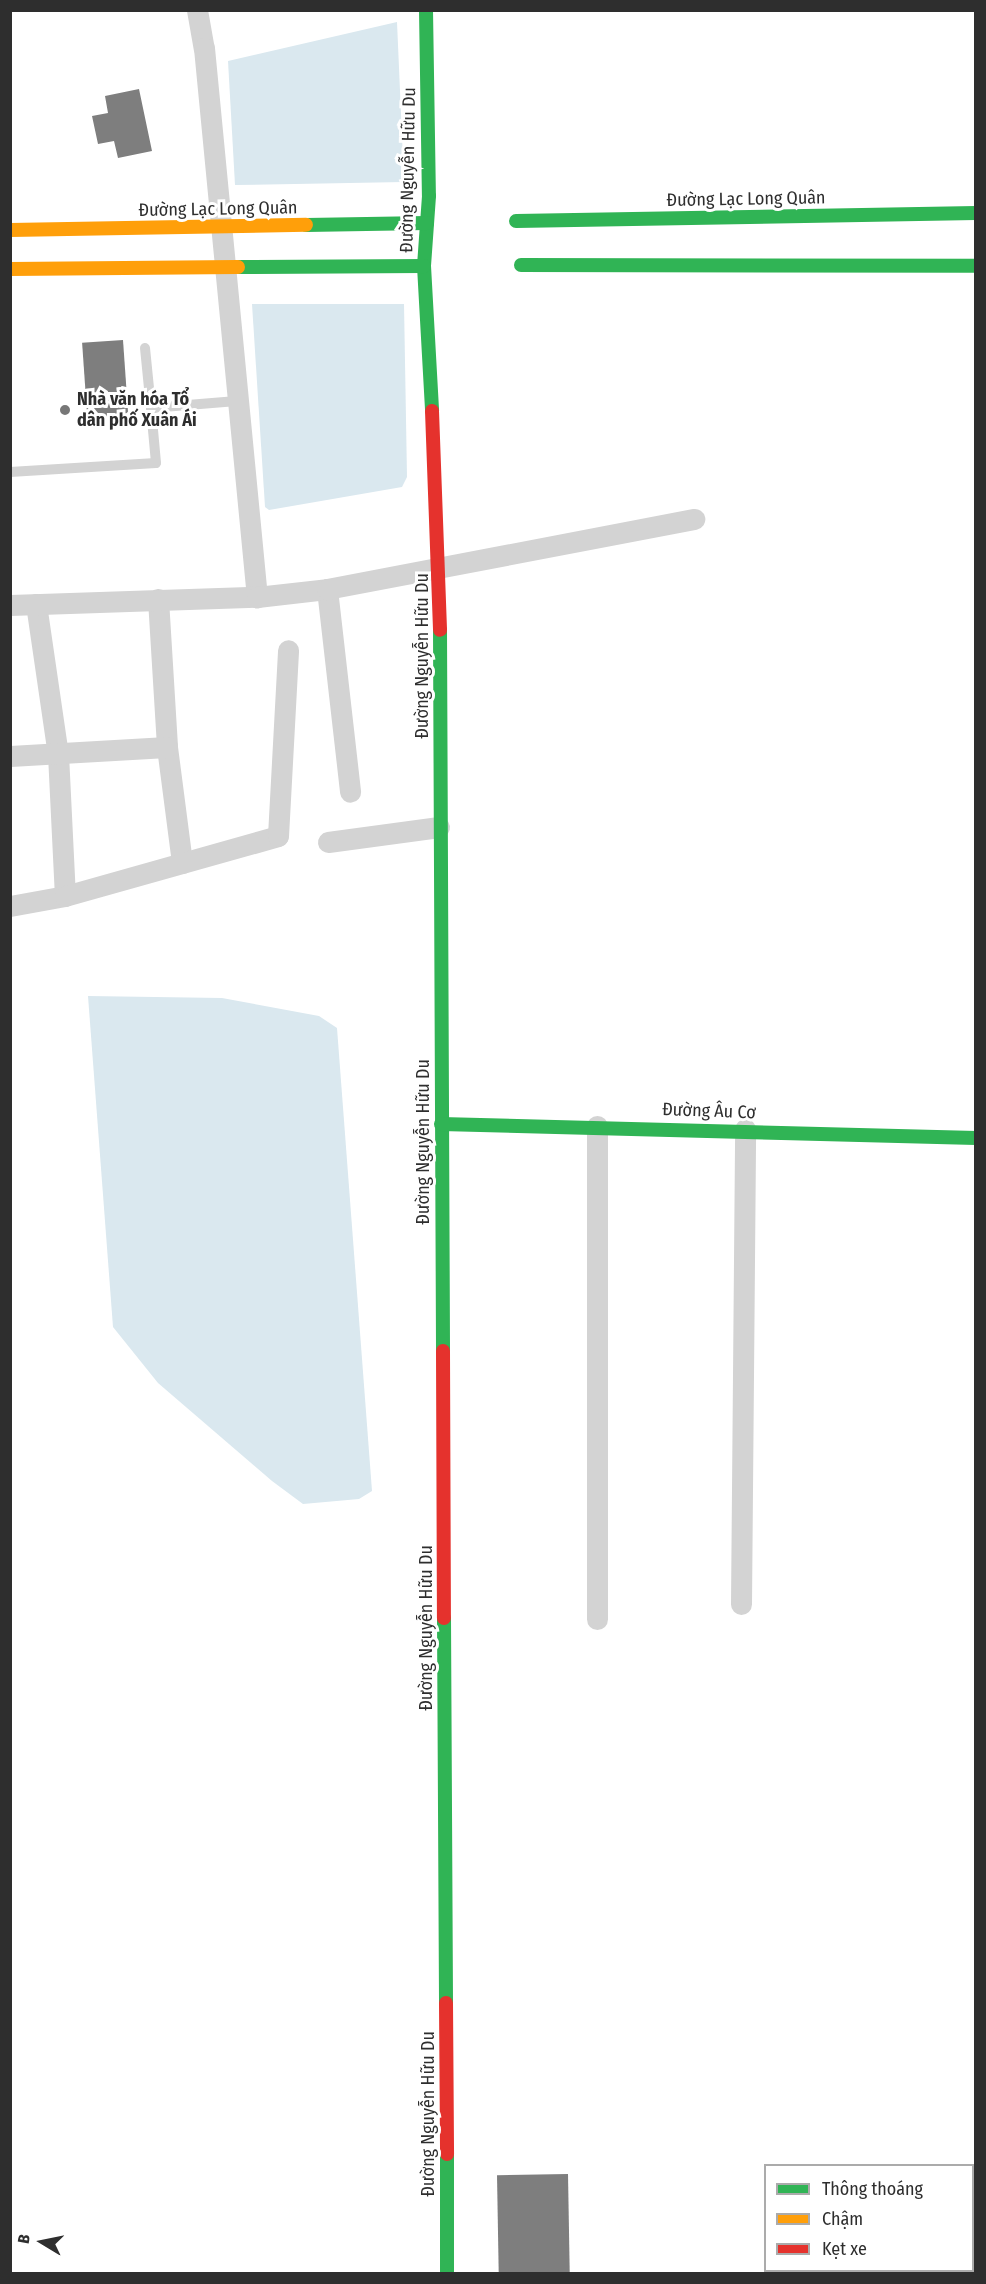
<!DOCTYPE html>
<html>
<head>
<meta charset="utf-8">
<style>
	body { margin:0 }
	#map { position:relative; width:986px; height:2284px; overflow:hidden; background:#fff; font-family:"Fira Sans Condensed",sans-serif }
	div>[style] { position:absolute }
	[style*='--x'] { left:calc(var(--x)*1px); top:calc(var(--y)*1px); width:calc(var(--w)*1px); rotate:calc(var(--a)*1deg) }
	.water>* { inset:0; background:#dae8ef }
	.building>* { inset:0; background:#7e7e7e; transform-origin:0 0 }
	.lane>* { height:10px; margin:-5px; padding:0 5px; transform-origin:5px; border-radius:5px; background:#d3d3d3 }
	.street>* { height:21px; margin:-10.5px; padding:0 10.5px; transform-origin:10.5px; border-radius:10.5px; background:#d3d3d3 }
	.fast>* { height:14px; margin:-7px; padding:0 7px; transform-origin:7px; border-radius:7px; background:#30b455 }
	.slow>* { height:14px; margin:-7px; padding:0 7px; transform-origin:7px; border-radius:7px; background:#ff9f0a }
	.jam>* { height:14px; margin:-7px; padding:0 7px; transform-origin:7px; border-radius:7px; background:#e5322d }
	.dots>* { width:16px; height:16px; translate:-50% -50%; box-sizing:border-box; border:3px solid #fff; border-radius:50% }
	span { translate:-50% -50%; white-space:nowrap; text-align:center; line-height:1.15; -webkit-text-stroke:6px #fff; paint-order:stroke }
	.street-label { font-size:18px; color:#2e2e2e }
	.poi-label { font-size:18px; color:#2e2e2e; font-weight:700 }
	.left { translate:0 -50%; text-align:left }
	.frame { position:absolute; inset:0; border:12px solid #2e2e2e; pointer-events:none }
	.legend { position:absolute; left:764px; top:2164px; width:210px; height:108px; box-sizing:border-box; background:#fff; border:2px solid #ababab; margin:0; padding:8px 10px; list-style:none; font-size:18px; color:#2e2e2e }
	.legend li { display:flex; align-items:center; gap:12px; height:30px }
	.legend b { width:30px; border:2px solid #ababab }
	.north { position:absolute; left:12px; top:2212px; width:60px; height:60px; -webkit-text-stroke:4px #fff; paint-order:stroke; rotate:280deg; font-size:16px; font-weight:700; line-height:24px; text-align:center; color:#2e2e2e }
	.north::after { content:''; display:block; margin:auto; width:21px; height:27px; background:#2e2e2e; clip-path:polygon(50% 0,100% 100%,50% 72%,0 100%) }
</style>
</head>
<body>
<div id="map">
	<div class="water">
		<i style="clip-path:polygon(397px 22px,404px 182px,235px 185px,228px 61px)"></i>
		<i style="clip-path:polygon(252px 304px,404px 304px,407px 477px,402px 487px,269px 510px,265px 507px)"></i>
		<i style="clip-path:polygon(88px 996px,222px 998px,319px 1016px,337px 1028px,372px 1491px,359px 1499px,303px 1504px,272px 1481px,158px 1383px,113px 1327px)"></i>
	</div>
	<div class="building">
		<i style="clip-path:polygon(139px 89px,152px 151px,118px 158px,114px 141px,98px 144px,92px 116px,108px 113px,105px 96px)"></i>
		<i style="left:123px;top:340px;width:80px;height:41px;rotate:86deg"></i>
		<i style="left:568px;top:2174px;width:100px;height:71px;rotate:89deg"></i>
	</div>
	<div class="lane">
		<i style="--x:145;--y:348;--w:60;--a:84.3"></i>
		<i style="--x:10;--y:472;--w:146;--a:-3.5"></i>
		<i style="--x:156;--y:463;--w:55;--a:-95.2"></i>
		<i style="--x:151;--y:408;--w:86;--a:-4.7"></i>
	</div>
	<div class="street">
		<i style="--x:197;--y:10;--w:39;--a:80"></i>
		<i style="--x:204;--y:48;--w:552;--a:84.49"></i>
		<i style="--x:327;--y:589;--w:204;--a:83.5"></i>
		<i style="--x:158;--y:599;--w:148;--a:86.5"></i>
		<i style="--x:167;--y:747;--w:117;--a:82.6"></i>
		<i style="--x:36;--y:604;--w:152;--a:81.7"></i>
		<i style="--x:58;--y:754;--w:142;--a:87.2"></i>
		<i style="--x:10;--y:605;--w:247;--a:-1.9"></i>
		<i style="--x:257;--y:597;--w:70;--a:-6.5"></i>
		<i style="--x:327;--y:589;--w:374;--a:-10.8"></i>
		<i style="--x:10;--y:756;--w:157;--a:-3.3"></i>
		<i style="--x:328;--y:842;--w:112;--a:-7.7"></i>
		<i style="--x:10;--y:906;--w:56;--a:-10.3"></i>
		<i style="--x:65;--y:896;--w:221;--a:-15.7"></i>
		<i style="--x:278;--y:836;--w:186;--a:-86.9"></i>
		<i style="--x:597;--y:1126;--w:493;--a:90"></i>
		<i style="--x:741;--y:1604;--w:475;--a:-89.5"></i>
	</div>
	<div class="fast">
		<i style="--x:426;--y:10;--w:186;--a:89.1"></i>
		<i style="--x:429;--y:196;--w:70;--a:94.1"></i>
		<i style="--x:424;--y:266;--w:145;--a:86.8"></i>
		<i style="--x:516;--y:221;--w:460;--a:-1"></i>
		<i style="--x:306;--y:225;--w:121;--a:-0.9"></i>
		<i style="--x:521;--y:265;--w:455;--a:0.1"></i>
		<i style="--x:238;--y:267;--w:186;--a:-0.3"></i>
		<i style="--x:440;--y:630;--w:721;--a:89.76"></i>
		<i style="--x:441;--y:1124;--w:535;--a:1.5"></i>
		<i style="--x:444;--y:1618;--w:385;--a:89.7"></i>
		<i style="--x:447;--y:2154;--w:120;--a:90"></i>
	</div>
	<div class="slow">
		<i style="--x:10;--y:230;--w:296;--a:-1"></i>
		<i style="--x:10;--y:269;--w:228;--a:-0.5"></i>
	</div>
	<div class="jam">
		<i style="--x:432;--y:411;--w:219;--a:87.9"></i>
		<i style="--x:443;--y:1351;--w:267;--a:89.8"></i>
		<i style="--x:446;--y:2003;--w:151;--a:89.6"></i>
	</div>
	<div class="dots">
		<i style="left:65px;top:410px;background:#777"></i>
	</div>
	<div class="street-label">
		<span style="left:408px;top:170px;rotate:-89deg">Đường Nguyễn Hữu Du</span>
		<span style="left:746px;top:199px;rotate:-1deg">Đường Lạc Long Quân</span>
		<span style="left:218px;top:209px;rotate:-1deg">Đường Lạc Long Quân</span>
		<span style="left:422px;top:656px;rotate:-90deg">Đường Nguyễn Hữu Du</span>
		<span style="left:709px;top:1111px;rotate:2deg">Đường Âu Cơ</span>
		<span style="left:423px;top:1142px;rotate:-90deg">Đường Nguyễn Hữu Du</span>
		<span style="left:426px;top:1628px;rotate:-90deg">Đường Nguyễn Hữu Du</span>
		<span style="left:428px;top:2114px;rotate:-90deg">Đường Nguyễn Hữu Du</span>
	</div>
	<div class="poi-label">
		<span class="left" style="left:77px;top:410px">Nhà văn hóa Tổ<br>dân phố Xuân Ái</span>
	</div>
	<div class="frame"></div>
	<ul class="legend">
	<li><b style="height:8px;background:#30b455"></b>Thông thoáng</li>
	<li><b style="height:8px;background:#ff9f0a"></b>Chậm</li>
	<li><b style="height:8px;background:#e5322d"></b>Kẹt xe</li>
	</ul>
	<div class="north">B</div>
</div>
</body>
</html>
